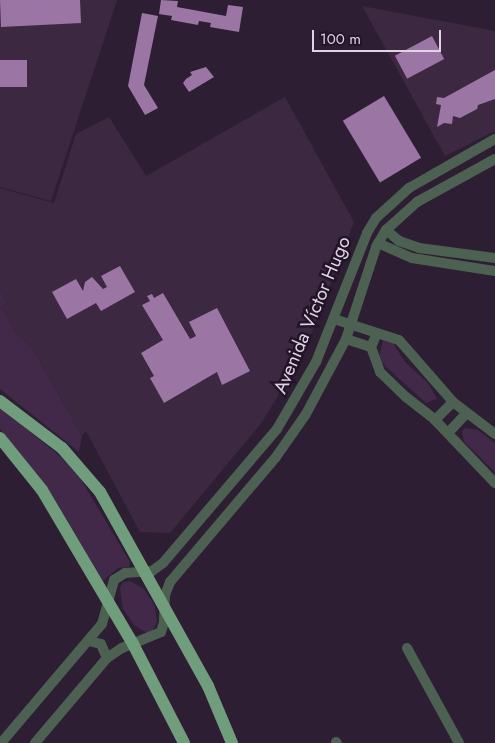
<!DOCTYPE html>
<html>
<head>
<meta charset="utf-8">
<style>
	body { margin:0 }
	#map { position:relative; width:495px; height:743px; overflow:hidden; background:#2e1e33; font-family:Jost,sans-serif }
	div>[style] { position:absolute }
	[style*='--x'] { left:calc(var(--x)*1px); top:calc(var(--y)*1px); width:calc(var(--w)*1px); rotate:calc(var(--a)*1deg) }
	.built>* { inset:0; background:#3d2842 }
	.green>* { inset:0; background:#422849 }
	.building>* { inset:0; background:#9b76a5; transform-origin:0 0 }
	.minor>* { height:10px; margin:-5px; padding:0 5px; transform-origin:5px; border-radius:5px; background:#4c6151 }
	.major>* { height:12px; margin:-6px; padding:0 6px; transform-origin:6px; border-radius:6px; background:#709d7c }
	span { translate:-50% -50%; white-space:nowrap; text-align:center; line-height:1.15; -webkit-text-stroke:5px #241429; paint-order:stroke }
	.street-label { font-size:19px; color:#dfd4e2 }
	.scale { position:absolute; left:312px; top:30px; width:129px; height:22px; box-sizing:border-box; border:2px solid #dfd4e2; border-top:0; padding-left:6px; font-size:15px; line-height:18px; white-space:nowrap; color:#dfd4e2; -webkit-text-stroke:4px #241429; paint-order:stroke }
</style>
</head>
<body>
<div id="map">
	<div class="built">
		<i style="clip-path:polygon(0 0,117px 0,51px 201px,0 187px)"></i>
		<i style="clip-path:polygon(362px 6px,495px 31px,495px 131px,445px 156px)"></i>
		<i style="clip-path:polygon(285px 97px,354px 222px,303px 355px,262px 422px,170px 533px,140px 532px,86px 431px,82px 436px,31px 346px,18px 336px,1px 307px,7px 303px,0 290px,0 188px,54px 203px,76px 134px,109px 117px,146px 176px)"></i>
	</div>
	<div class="green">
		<i style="clip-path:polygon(0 290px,7px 303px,1px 307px,18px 336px,31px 346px,82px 436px,79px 452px,0 389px)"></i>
		<i style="clip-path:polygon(383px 340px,393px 343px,405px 362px,428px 383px,437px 399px,426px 403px,386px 367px,379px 358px)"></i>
		<i style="clip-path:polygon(0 407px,61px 457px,80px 478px,130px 562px,129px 567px,118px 568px,103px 581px,54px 498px,0 429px)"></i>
		<i style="clip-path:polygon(465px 428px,478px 430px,495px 443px,495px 472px,464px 442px,462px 432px)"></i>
		<i style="clip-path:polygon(130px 581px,144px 589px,155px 606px,157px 622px,152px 632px,147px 633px,134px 625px,123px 609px,120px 588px,123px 582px)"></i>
	</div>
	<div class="building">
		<i style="clip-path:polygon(0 0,80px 0,81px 23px,1px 27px)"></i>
		<i style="clip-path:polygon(161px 0,178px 1px,177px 7px,226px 16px,228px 5px,243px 7px,239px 32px,210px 27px,211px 23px,199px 21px,198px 25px,171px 20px,172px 16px,159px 14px)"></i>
		<i style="clip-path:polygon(142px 13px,158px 16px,144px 85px,158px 108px,145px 115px,128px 86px)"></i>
		<i style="left:432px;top:36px;width:26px;height:42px;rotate:62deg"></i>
		<i style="left:0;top:60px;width:27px;height:27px"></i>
		<i style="clip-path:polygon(206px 67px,214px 77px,189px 92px,183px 83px,186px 79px,192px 75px,190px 72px)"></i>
		<i style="clip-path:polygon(495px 70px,495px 99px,478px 105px,477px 109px,460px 118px,453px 116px,452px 124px,444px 123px,437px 127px,441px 105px,436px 104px,437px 97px,444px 98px)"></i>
		<i style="left:384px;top:96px;width:72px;height:48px;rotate:59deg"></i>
		<i style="clip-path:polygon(120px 266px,135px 292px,101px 311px,96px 303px,67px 319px,52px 292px,76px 279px,83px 291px,85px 282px,92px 277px,103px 289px,107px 287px,101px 276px)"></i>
		<i style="clip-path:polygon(163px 293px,190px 339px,196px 336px,189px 322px,217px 308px,250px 371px,222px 385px,217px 372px,164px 403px,150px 378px,154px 376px,141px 353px,163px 340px,142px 305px,150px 301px,147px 296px,152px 294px,154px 298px)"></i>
	</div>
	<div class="minor">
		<i style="--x:386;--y:230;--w:17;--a:40"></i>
		<i style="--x:399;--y:241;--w:21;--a:19"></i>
		<i style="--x:419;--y:248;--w:77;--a:7.5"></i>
		<i style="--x:378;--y:243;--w:37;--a:24"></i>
		<i style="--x:412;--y:258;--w:84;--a:8.9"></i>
		<i style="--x:334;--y:319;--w:68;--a:17.9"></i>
		<i style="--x:399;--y:340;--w:82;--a:48.9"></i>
		<i style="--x:453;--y:402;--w:53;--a:37.3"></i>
		<i style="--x:377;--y:333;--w:15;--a:113"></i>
		<i style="--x:371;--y:347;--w:27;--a:70"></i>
		<i style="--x:380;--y:372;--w:36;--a:44"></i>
		<i style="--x:406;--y:397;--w:37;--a:38"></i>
		<i style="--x:435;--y:420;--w:87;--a:46.4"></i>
		<i style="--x:346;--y:339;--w:26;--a:18"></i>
		<i style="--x:435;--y:420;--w:25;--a:-45"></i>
		<i style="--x:448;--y:433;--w:26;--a:-47"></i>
		<i style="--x:89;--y:641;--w:12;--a:14"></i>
		<i style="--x:101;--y:644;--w:15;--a:67"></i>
		<i style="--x:407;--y:648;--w:108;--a:61.3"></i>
		<i style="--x:336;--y:742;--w:1;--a:45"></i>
		<i style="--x:1;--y:743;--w:156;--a:-49.7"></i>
		<i style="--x:102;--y:624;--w:46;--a:-74.7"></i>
		<i style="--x:114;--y:580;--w:13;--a:-32"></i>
		<i style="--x:125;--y:573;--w:27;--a:-4"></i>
		<i style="--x:152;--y:571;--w:14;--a:-36"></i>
		<i style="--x:163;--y:563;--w:176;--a:-49.6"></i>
		<i style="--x:277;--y:429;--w:78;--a:-59.8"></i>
		<i style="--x:316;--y:362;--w:139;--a:-68.4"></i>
		<i style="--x:367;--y:233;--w:17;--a:-59"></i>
		<i style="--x:376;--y:218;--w:45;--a:-42.3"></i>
		<i style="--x:409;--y:188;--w:99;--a:-29.7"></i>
		<i style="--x:35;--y:743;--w:111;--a:-49.7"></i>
		<i style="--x:107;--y:658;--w:18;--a:-34"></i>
		<i style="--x:122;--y:648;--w:42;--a:-22.3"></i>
		<i style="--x:161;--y:632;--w:10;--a:-73"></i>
		<i style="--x:164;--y:622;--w:27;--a:-88"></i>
		<i style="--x:165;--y:595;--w:14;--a:-69"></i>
		<i style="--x:170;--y:582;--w:164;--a:-49.7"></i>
		<i style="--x:276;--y:457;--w:52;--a:-55.1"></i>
		<i style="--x:306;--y:414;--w:85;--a:-61.9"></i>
		<i style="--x:346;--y:339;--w:97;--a:-71.9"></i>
		<i style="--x:376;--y:247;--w:20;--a:-60"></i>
		<i style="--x:386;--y:230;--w:42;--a:-42.1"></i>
		<i style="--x:417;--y:202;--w:89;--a:-28.9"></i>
	</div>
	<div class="major">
		<i style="--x:0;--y:401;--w:78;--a:37.2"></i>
		<i style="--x:62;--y:448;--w:58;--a:49.2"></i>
		<i style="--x:100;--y:492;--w:222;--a:60.9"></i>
		<i style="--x:208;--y:686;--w:62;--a:67.2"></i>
		<i style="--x:0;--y:438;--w:67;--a:51.1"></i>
		<i style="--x:42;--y:490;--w:179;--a:59.4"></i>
		<i style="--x:133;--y:644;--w:111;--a:62.7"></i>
	</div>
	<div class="street-label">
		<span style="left:312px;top:315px;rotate:-67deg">Avenida Víctor Hugo</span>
	</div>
	<div class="scale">100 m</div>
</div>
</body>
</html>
